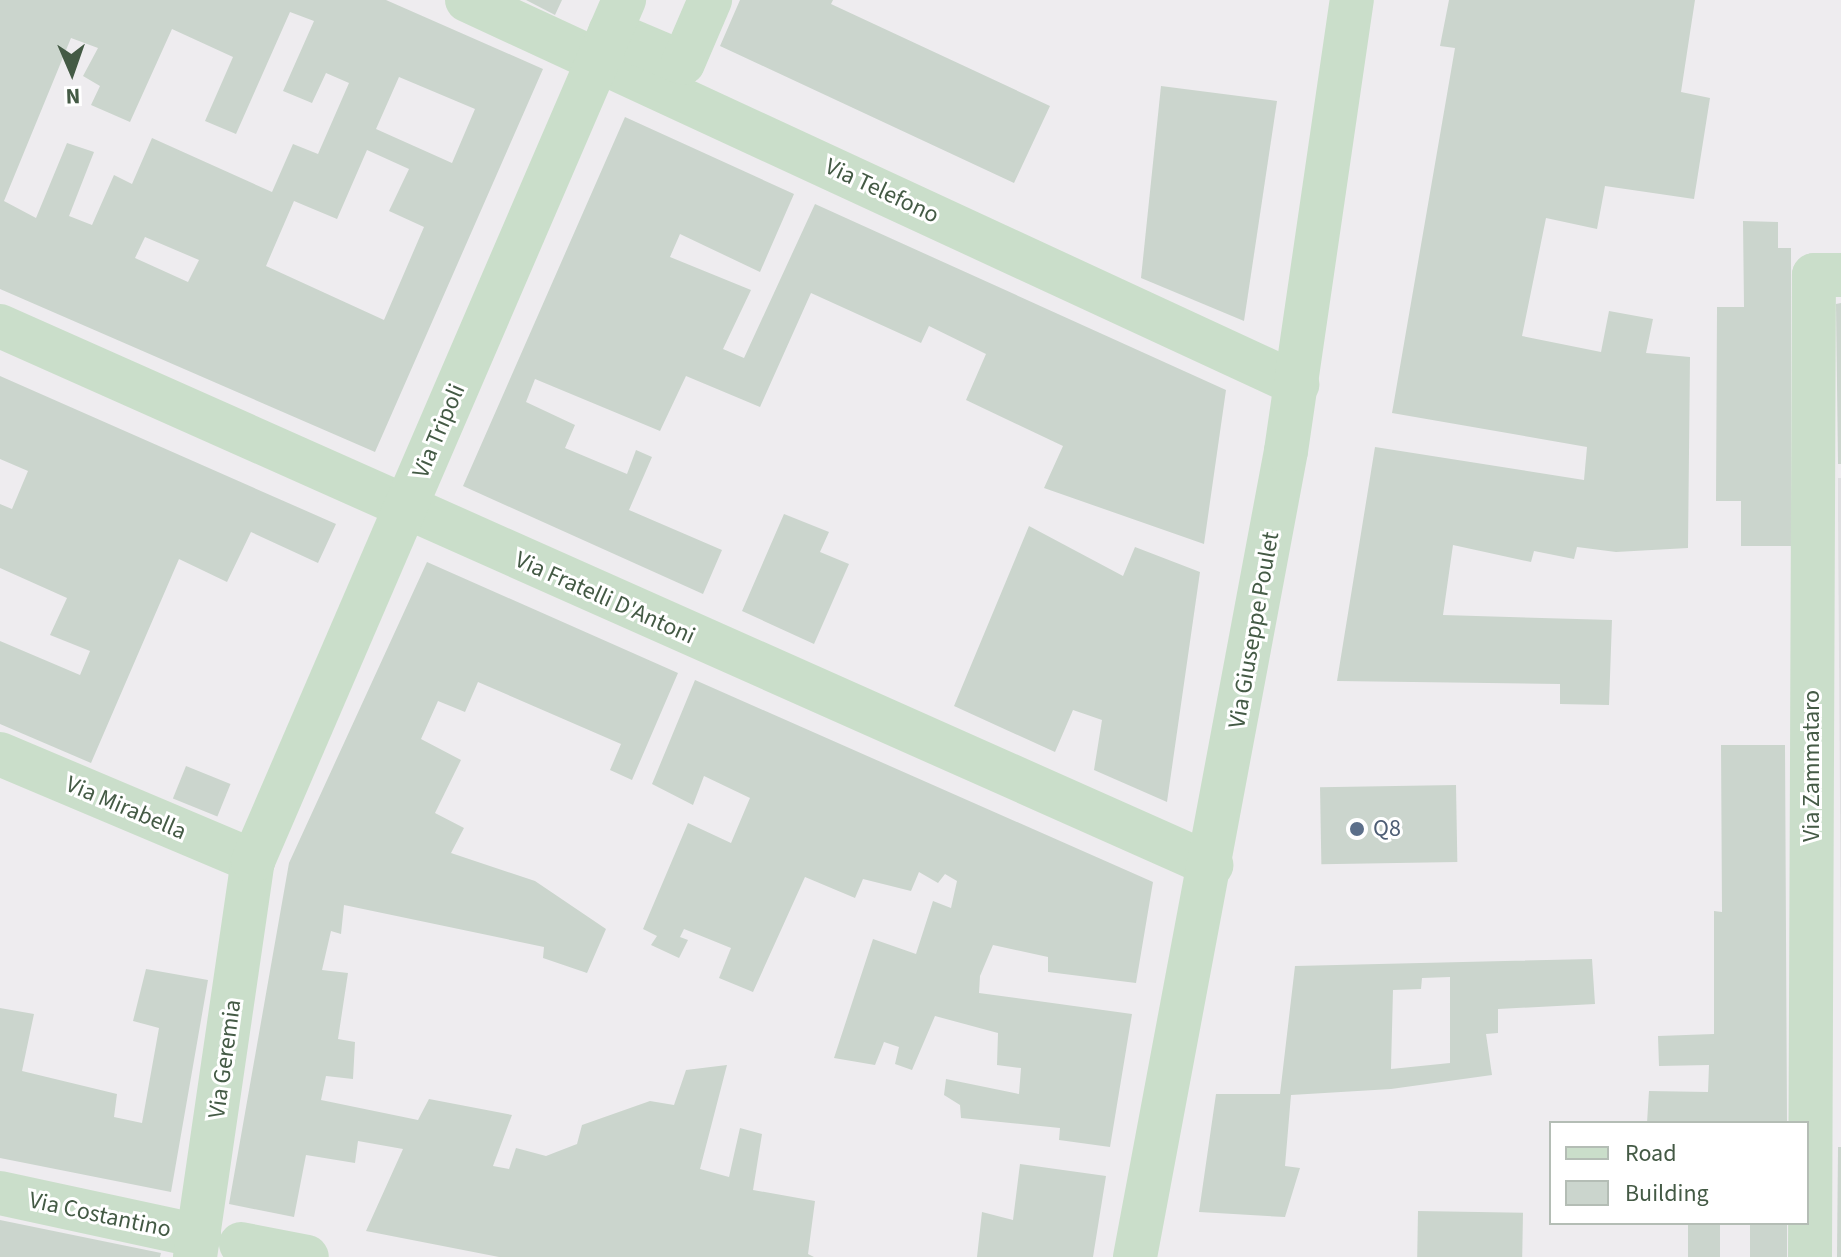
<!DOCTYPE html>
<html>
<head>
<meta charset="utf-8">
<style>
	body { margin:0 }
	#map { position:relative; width:1841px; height:1257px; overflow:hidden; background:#eeecef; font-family:"Source Sans 3",sans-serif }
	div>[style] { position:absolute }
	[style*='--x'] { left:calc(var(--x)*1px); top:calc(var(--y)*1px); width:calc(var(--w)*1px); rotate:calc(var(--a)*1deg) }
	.education>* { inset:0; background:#dedee0 }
	.building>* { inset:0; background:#cbd5cd; transform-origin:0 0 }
	.minor>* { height:44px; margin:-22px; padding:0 22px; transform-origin:22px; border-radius:22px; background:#cadeca }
	.dots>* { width:22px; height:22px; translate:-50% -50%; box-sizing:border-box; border:4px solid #fff; border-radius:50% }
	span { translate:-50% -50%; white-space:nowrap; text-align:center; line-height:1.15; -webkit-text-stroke:6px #fff; paint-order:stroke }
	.street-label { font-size:24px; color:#445a45 }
	.service-label { font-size:24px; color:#4e5e75 }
	.left { translate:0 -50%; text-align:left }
	.legend { position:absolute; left:1549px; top:1121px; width:260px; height:104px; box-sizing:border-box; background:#fff; border:2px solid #b4bdb5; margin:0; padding:10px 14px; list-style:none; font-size:24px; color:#445a45 }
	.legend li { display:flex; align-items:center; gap:16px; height:40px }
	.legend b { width:40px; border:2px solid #b4bdb5 }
	.north { position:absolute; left:32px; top:32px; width:80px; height:80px; -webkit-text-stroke:6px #fff; paint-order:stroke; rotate:178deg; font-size:22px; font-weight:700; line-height:32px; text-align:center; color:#445a45 }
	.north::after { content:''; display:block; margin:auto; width:28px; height:36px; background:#445a45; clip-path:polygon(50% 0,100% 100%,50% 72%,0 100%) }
</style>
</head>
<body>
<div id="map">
	<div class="education">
		<i style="clip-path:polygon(1838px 478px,1841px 478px,1841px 946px,1838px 509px)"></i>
	</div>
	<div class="building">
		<i style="clip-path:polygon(evenodd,0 0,386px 0,543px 69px,375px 452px,0 289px,0 0,290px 12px,314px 21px,283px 91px,312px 103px,326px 73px,349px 83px,318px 154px,293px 144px,272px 192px,152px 138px,132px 184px,114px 175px,92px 225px,69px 216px,94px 152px,67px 143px,36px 218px,4px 201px,71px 38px,98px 48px,83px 76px,100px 86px,91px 105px,130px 122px,172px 29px,233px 57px,205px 121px,236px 134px,290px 12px,0 0,399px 77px,475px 109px,452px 163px,376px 129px,399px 77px,0 0,367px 150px,409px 169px,389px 211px,424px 227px,384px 320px,266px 266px,294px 201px,337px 219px,367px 150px,0 0,145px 237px,199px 260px,188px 282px,135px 258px,145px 237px)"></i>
		<i style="clip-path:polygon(526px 0,562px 0,555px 15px)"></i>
		<i style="clip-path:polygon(740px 0,833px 0,831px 4px,1050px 106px,1014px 183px,720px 46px)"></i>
		<i style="clip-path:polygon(1449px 0,1695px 0,1681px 92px,1710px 98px,1694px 199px,1605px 186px,1597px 229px,1546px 218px,1522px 336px,1601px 352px,1609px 311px,1653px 319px,1646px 353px,1690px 357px,1688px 548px,1616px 552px,1577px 547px,1574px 559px,1534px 551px,1531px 562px,1453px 545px,1443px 615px,1612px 620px,1609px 705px,1560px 704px,1560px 684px,1337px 681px,1375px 447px,1584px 480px,1587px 447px,1392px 413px,1455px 48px,1440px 46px)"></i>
		<i style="clip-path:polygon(1161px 86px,1277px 101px,1244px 321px,1141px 278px)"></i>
		<i style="clip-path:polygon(625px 117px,794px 194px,760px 272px,680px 234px,670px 257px,751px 290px,723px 349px,744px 358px,815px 204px,1226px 390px,1204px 544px,1044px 488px,1063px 446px,966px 400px,986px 354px,929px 326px,921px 343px,811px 293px,760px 407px,686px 376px,660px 431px,535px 379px,526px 402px,575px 425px,565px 448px,627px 474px,636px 450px,652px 457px,629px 510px,722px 550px,703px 594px,463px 486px)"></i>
		<i style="clip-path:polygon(1743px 221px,1778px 222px,1778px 248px,1791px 248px,1791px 546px,1741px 546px,1741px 501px,1716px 501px,1717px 307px,1744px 307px)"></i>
		<i style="clip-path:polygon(1841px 303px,1841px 464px,1838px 464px,1836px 304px)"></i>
		<i style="clip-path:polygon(0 376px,336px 524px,318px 563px,251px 532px,227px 582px,179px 559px,91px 763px,0 724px,0 641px,80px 675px,90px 651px,50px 635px,67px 598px,0 568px,0 504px,12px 509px,28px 471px,0 459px)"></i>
		<i style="clip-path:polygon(784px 514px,829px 532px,820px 552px,849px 564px,814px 644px,742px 611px)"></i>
		<i style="clip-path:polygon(1029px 526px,1123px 576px,1135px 547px,1200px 572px,1167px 802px,1094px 770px,1102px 720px,1073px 710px,1055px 752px,954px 706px)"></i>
		<i style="clip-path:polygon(427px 562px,678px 673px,632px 780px,610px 770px,621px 744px,478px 682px,465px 712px,438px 701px,421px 739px,461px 760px,435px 813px,464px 828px,451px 853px,535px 881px,606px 929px,587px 973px,543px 958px,544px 947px,344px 905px,341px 934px,331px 931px,322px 970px,348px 973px,338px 1039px,355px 1042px,353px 1079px,326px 1076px,321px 1100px,418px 1120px,429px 1099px,512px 1115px,493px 1166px,509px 1169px,516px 1148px,546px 1156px,577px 1144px,582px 1125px,650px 1101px,674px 1105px,686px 1070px,727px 1065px,700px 1169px,729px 1177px,740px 1128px,762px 1134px,753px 1190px,815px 1201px,808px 1254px,814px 1257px,499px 1257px,366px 1231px,403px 1149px,358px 1141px,355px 1163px,306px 1155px,294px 1217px,229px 1204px,289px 863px)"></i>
		<i style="clip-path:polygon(695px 680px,1153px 882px,1136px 983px,1048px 972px,1048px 957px,993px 945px,980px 976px,979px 993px,1132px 1014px,1110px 1147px,1059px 1140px,1060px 1128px,961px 1118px,960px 1105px,944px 1095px,946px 1079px,1019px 1094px,1021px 1068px,997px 1065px,998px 1033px,935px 1016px,912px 1070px,895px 1064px,899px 1047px,884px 1042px,875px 1065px,834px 1058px,873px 939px,916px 954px,933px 901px,951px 908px,957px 881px,945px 874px,938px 883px,919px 872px,911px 891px,863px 879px,855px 898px,805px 877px,753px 992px,719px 978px,731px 948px,684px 929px,680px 937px,688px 940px,679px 958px,651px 945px,657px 936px,643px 929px,688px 823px,731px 843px,750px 798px,704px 776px,693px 805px,652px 784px)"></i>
		<i style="clip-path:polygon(1721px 745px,1785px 745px,1787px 1123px,1647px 1123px,1649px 1091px,1708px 1092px,1709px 1065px,1659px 1066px,1658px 1036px,1714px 1034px,1714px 911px,1722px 912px)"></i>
		<i style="left:186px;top:766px;width:48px;height:35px;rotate:22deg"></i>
		<i style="left:1456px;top:785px;width:77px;height:136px;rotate:89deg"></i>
		<i style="clip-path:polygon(evenodd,1592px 959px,1595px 1004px,1498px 1009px,1498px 1033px,1486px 1034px,1492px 1075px,1391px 1089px,1291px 1095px,1285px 1166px,1300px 1168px,1285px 1217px,1199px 1212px,1216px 1094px,1280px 1094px,1295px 966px,1592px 959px,1450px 977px,1450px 1063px,1391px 1069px,1393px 990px,1421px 989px,1422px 978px,1450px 977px)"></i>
		<i style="clip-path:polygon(146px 969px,208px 980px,171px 1192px,0 1158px,0 1008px,34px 1014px,22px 1071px,117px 1094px,114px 1117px,142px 1123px,159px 1028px,133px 1021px)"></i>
		<i style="clip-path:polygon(1838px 1147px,1841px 1147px,1841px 1257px,1837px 1257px)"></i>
		<i style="clip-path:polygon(1020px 1164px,1106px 1176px,1093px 1257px,977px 1257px,982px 1212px,1013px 1220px)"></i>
		<i style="left:1418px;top:1211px;width:105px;height:46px;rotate:1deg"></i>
		<i style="clip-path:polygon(0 1220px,161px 1253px,160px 1257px,0 1257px)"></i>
		<i style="left:1688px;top:1223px;width:32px;height:34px"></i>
		<i style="left:1750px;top:1223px;width:37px;height:34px"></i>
	</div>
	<div class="minor">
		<i style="--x:467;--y:0;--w:915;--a:24.83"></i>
		<i style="--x:610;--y:32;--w:79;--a:23"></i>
		<i style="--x:683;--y:63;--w:69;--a:-66.8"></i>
		<i style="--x:0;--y:326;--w:1326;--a:23.99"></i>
		<i style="--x:0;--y:754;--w:275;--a:22.9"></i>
		<i style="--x:0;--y:1193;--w:204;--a:12.2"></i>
		<i style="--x:241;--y:1244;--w:67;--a:11.1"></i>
		<i style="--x:195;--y:1257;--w:400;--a:-81.7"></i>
		<i style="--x:253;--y:861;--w:938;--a:-66.69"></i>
		<i style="--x:1135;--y:1257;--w:820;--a:-79.39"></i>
		<i style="--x:1286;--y:451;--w:456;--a:-81.7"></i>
		<i style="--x:1810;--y:1257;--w:982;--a:-89.77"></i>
		<i style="--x:1814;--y:275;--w:27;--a:0"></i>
	</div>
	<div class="dots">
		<i style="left:1357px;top:829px;background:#5c6f8a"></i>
	</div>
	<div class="street-label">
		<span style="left:882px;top:191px;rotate:25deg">Via Telefono</span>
		<span style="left:439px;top:431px;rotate:-67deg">Via Tripoli</span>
		<span style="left:605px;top:598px;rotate:24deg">Via Fratelli D'Antoni</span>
		<span style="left:1254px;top:630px;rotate:-80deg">Via Giuseppe Poulet</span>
		<span style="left:1812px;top:766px;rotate:-90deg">Via Zammataro</span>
		<span style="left:126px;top:808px;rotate:23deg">Via Mirabella</span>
		<span style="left:225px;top:1059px;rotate:-82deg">Via Geremia</span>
		<span style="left:100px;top:1215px;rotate:12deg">Via Costantino</span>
	</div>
	<div class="service-label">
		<span class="left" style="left:1373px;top:829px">Q8</span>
	</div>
	<ul class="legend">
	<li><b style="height:10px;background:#cadeca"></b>Road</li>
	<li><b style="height:22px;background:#cbd5cd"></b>Building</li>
	</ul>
	<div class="north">N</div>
</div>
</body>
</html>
